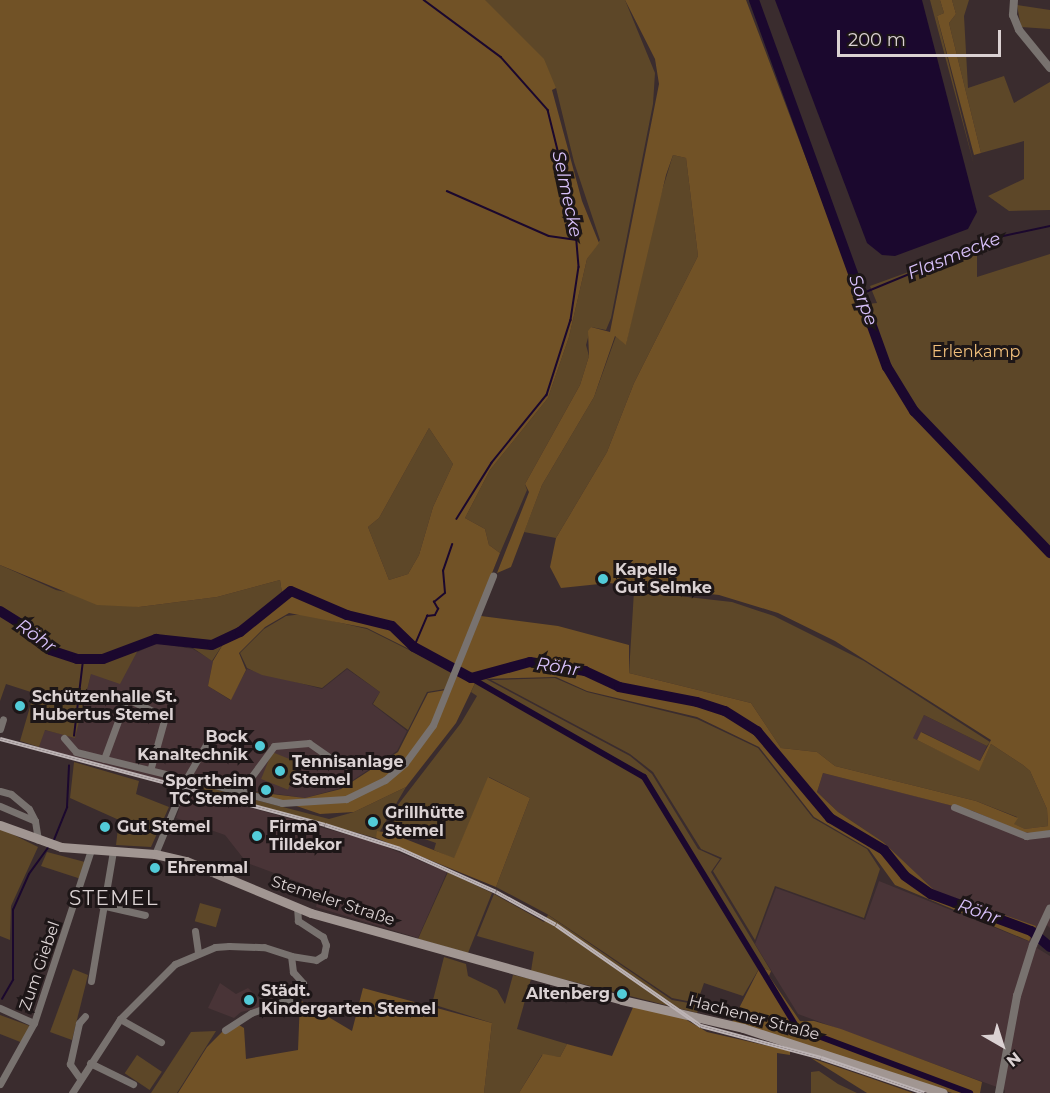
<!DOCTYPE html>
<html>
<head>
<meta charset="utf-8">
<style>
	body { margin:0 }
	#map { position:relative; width:1050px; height:1093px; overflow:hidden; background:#3a2c2e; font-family:Montserrat,sans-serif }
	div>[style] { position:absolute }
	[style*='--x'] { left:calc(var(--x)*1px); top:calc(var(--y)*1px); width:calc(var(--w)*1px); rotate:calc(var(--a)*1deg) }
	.built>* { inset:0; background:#493437 }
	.green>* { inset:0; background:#5d4728; transform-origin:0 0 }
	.forest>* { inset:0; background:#715226 }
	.water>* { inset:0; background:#1b082e }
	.stream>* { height:1.5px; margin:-0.75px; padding:0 0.75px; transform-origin:0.75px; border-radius:0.75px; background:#1b082e }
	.canal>* { height:6px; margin:-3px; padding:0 3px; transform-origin:3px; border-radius:3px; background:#1b082e }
	.river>* { height:10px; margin:-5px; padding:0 5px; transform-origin:5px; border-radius:5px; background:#1b082e }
	.minor>* { height:7px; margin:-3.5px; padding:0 3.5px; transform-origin:3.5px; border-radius:3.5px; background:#78726f }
	.tertiary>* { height:8px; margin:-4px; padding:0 4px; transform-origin:4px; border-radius:4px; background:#78726f }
	.secondary>* { height:9px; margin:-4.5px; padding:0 4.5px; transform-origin:4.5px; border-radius:4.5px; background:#a19692 }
	.rail>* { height:4px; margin-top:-2px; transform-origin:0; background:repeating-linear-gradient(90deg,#1d1617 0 4.5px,#bcb3b4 0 9px); box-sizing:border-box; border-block:2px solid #bcb3b4 }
	.dots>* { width:16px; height:16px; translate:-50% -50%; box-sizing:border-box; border:3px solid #1d1617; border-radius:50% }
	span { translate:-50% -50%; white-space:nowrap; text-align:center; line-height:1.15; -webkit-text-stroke:6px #1d1617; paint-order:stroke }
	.park-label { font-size:16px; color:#f1bf7b }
	.poi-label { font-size:16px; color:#dbd2d3; font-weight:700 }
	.left { translate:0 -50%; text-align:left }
	.right { translate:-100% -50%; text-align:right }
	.street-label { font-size:16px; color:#dbd2d3 }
	.water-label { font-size:18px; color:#d8c1fb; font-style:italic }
	.quarter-label { font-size:20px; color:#dbd2d3; letter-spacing:1.5px }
	.north { position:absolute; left:972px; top:1015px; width:60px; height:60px; -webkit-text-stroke:4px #1d1617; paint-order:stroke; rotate:141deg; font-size:16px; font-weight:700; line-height:24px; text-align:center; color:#dbd2d3 }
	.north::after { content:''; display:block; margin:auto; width:21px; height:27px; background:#dbd2d3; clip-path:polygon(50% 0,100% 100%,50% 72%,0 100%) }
	.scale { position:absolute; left:837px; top:30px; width:164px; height:27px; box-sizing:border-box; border:3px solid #dbd2d3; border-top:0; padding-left:8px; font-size:18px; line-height:21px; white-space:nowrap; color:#dbd2d3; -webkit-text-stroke:4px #1d1617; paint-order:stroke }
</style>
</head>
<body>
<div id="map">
	<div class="built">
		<i style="clip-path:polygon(157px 643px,193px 649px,213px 661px,208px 686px,230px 700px,247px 669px,322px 689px,347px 669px,380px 692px,372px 704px,407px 731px,397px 751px,341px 788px,305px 798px,235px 788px,194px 776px,186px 790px,374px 842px,447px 872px,418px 938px,316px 907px,320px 890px,247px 863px,225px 835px,176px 818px,185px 791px,39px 747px,44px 730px,75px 737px,91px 674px)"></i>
		<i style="clip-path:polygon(924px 715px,987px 746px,980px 761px,922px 732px,917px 740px,912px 738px)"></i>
		<i style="clip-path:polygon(823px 773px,1050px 830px,1050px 928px,1047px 925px,1037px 948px,1050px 956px,1050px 1093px,1005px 1093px,1005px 1090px,798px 1014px,755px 944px,776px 888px,865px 920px,879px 881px,1028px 941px,1036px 927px,935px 891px,922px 883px,883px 842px,838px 812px,817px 792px)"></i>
		<i style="clip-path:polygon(220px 983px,236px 994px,248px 988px,267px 1006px,241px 1012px,234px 1018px,208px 1008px)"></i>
	</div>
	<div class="green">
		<i style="clip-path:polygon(405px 0,625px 0,655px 73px,653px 104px,611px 318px,606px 330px,591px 327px,586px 345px,589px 356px,580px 385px,525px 484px,527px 490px,500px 553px,489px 545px,485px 529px,465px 518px,490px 470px,548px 398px,569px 337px,587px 259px,600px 240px,574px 162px,556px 88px)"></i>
		<i style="clip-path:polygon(930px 0,940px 0,944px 13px,937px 16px,974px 165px)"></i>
		<i style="clip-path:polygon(952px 0,969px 0,964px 16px,968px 88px,1004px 76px,1014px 103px,1050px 82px,1050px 210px,1009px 211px,988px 196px,1024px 179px,1024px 141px,981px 153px,949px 23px,956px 14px)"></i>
		<i style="clip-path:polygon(1017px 5px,1050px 10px,1050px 29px,1021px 27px)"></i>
		<i style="clip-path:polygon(673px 155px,686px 158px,698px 256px,634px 383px,607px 452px,556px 538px,524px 532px,542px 485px,594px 397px,616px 336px,626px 344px,653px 220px)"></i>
		<i style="clip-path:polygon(977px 247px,977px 277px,1050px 254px,1050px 552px,915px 410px,888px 366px,867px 304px,877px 303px,870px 286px)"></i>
		<i style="clip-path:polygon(429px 428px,453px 464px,433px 507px,419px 555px,408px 574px,389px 580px,368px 527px,379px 518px)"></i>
		<i style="clip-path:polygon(0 565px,56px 590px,139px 607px,217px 597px,280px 580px,282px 593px,225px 641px,212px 661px,193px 648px,157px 643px,138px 650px,120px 684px,91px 674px,75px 738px,45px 730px,39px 747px,20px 741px,34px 693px,6px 684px,0 701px)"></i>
		<i style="clip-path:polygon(634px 591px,732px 602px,774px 616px,864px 661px,990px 742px,987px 746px,924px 715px,913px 738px,979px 770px,991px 744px,1023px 765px,1030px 771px,1047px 809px,1048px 826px,1025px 829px,1013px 824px,1017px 817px,976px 801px,835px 766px,817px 752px,781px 748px,751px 703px,629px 673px)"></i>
		<i style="clip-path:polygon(303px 614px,367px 629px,453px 672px,445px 689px,427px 692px,408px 730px,373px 704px,380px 692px,347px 668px,322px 688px,262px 675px,247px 668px,240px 653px,264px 629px,286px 616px)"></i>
		<i style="clip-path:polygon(555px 678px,587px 692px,697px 719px,758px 748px,813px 818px,867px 849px,880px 869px,864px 918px,775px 886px,755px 940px,713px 871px,722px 858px,701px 849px,653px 772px,630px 754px,491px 680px)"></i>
		<i style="clip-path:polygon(477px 679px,486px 679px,630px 756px,652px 774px,698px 849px,720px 859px,711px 872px,771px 971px,760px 967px,743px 996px,704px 983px,697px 1003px,672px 998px,547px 914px,496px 887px,530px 798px,489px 777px,454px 859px,434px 850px,436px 843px,393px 828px,394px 810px,461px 723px,477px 696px,471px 692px)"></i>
		<i style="left:272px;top:752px;width:29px;height:29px;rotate:22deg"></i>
		<i style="clip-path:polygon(74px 762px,139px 781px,136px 794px,169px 807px,151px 847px,116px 845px,119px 820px,70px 798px)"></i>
		<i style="clip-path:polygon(191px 783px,329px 819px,354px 812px,406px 787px,376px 838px,189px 787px)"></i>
		<i style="clip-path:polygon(0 828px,38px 847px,11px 906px,10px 940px,0 936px)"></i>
		<i style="clip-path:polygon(47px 852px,85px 862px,81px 879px,41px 866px)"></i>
		<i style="clip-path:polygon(448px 872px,492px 893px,468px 953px,418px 939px)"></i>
		<i style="clip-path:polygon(494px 894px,544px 922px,548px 915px,672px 1000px,700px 1005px,697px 1013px,531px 971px,534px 952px,477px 936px)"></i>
		<i style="left:200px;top:903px;width:22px;height:19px;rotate:16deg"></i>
		<i style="clip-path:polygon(444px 957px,466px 964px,468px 976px,497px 990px,505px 1004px,513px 975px,531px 979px,517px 1029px,567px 1044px,560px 1057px,542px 1055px,519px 1093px,484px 1093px,492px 1023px,432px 1004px)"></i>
		<i style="clip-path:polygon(73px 969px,88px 975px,72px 1040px,50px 1032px)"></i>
		<i style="clip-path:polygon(0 1015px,30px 1026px,23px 1043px,0 1034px)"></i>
		<i style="clip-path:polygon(216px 1031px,177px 1093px,151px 1093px,191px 1032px)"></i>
		<i style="left:137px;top:1055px;width:30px;height:22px;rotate:34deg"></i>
		<i style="clip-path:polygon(819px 1071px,838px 1084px,857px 1093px,811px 1093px,811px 1072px)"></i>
	</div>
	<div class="forest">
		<i style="clip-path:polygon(evenodd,0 0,485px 0,544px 59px,556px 88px,552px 90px,582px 201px,599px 243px,587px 259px,569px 337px,548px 398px,490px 470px,465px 518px,485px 529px,489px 545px,500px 553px,453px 671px,367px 628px,289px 613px,265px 627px,239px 653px,246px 670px,231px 700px,208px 686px,213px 661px,225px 641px,282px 593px,280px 580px,217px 597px,139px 607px,97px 605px,0 565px,0 0,429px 428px,453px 464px,433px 507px,419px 555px,408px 574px,389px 580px,368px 527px,379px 518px,429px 428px)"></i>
		<i style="clip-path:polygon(625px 0,746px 0,885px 367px,897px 390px,913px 412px,1050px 555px,1050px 830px,1040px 834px,1022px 832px,973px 811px,823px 773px,817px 792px,838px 812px,883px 842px,935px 891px,1036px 926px,1029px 941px,895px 885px,869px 849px,814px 817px,759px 747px,697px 717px,587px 691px,556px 677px,477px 679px,456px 723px,406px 787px,354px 812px,320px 814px,255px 792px,305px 798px,341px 789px,398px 752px,428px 693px,446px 690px,481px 616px,558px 626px,629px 645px,629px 673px,751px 703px,781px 748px,817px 752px,835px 766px,976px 801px,1018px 818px,1014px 824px,1025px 829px,1048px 826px,1047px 809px,1030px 771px,1023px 765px,991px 744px,979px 771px,917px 740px,921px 732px,980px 761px,991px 740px,835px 641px,778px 613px,719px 595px,609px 583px,561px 588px,550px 567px,556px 538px,607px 452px,634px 383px,698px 256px,686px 158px,673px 155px,666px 175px,626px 345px,615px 336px,594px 397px,542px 485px,511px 567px,497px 573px,529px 492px,525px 484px,580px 385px,589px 356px,588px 331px,591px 327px,610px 332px,659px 84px,655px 59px)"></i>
		<i style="clip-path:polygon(940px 0,952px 0,956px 14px,949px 23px,981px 153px,974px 155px,937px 16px,944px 13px)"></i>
		<i style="clip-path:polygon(488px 777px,530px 798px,496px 887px,376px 838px,377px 831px,390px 833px,454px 858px)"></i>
		<i style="clip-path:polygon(760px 967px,771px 971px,769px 976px,800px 1021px,814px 1021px,841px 1029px,982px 1082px,980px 1093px,952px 1093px,732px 1022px)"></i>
		<i style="clip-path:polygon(363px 988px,492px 1023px,484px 1093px,178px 1093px,207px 1047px,222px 1032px,239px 1025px,244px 1028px,246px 1059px,298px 1050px,300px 1000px,352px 1031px)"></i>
		<i style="clip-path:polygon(634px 1005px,685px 1019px,707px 1032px,790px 1051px,790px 1055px,777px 1053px,777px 1093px,519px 1093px,543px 1054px,560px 1057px,567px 1044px,612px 1056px)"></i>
		<i style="clip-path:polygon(811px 1058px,873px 1079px,913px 1093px,867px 1093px)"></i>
	</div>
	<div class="water">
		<i style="clip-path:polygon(775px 0,922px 0,977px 212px,968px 229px,895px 256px,882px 255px,867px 243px)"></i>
	</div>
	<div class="stream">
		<i style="--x:424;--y:0;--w:96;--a:36.5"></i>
		<i style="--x:501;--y:57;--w:71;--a:48.4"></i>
		<i style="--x:548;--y:110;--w:112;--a:76.1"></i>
		<i style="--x:575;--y:219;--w:48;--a:85.2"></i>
		<i style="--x:579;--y:267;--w:54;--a:98.6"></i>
		<i style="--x:571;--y:320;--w:79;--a:107.7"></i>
		<i style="--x:547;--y:395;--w:87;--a:129"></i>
		<i style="--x:492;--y:463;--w:66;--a:122"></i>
		<i style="--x:447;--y:191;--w:111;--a:23.8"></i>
		<i style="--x:549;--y:236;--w:28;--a:8"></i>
		<i style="--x:861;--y:294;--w:149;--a:-22.4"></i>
		<i style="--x:999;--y:237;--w:52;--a:-12.2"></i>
		<i style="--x:414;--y:647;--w:34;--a:-67"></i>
		<i style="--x:427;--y:616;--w:8;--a:-7"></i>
		<i style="--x:435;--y:615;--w:7;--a:-63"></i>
		<i style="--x:438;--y:609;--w:8;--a:-120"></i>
		<i style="--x:434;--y:602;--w:14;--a:-39"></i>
		<i style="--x:445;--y:593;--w:22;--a:-95"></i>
		<i style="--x:443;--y:571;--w:28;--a:-71"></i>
		<i style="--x:74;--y:736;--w:77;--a:-83.2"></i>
		<i style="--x:54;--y:840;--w:35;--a:-68"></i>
		<i style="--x:67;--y:807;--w:41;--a:-87.2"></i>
		<i style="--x:2;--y:999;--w:22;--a:-60"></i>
		<i style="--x:13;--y:980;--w:70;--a:-90"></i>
		<i style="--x:13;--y:910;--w:39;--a:-66"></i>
		<i style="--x:29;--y:874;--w:34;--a:-54"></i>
	</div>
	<div class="canal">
		<i style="--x:471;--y:678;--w:199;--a:29.8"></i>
		<i style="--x:644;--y:777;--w:294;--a:58.6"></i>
		<i style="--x:797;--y:1028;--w:185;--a:20.6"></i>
	</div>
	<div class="river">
		<i style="--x:754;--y:0;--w:390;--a:70.1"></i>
		<i style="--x:887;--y:367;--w:52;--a:58.5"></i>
		<i style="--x:914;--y:411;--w:197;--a:46.2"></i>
		<i style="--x:0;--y:611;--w:36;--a:32"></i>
		<i style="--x:30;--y:630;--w:28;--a:45"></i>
		<i style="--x:50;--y:650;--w:28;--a:18"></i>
		<i style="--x:77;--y:659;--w:26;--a:0"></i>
		<i style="--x:103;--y:659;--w:57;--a:-20.7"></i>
		<i style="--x:156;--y:639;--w:56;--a:6.1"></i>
		<i style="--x:212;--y:645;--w:31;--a:-25"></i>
		<i style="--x:240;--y:632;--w:65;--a:-38.8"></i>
		<i style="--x:291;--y:591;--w:61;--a:23.2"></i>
		<i style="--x:347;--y:615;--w:46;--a:13.7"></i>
		<i style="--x:392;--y:626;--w:30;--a:44"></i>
		<i style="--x:414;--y:647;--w:65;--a:28.5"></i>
		<i style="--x:471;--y:678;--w:61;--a:-15.2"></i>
		<i style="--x:530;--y:662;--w:56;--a:9.3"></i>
		<i style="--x:585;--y:671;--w:38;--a:25"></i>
		<i style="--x:619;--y:687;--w:79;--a:10.9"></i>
		<i style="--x:697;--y:702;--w:29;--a:18"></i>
		<i style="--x:725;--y:711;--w:38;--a:32"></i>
		<i style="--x:757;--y:731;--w:114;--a:50"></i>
		<i style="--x:830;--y:818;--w:63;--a:30.7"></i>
		<i style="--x:884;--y:850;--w:33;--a:51"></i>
		<i style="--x:905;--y:876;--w:32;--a:35"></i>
		<i style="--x:931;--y:894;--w:107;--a:20.3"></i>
		<i style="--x:1031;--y:931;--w:25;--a:40"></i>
	</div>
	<div class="minor">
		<i style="--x:0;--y:729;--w:10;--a:-73"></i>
		<i style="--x:64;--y:738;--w:18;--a:49"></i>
		<i style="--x:76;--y:752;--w:113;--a:13.8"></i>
		<i style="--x:104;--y:759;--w:61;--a:-69.8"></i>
		<i style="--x:125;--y:702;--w:5;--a:-22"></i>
		<i style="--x:130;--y:700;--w:39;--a:26"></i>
		<i style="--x:165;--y:717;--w:52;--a:105.6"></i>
		<i style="--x:188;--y:778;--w:97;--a:14.9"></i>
		<i style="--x:282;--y:803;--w:64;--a:-3.6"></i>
		<i style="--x:346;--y:799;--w:43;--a:-26"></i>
		<i style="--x:385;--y:780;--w:26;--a:-40"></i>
		<i style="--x:405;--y:763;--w:47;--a:-53.6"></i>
		<i style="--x:433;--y:725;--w:161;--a:-68.1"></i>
		<i style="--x:0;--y:791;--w:11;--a:15"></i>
		<i style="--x:11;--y:794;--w:23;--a:40"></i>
		<i style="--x:29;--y:809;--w:13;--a:63"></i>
		<i style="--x:35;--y:821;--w:19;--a:81"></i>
		<i style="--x:240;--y:792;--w:57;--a:-53.5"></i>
		<i style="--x:274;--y:746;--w:35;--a:-5"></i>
		<i style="--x:309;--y:743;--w:37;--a:35"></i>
		<i style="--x:0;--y:806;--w:38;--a:23"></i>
		<i style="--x:954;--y:807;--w:78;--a:21.9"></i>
		<i style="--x:1026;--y:836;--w:24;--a:-7"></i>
		<i style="--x:155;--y:854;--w:81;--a:-67.5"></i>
		<i style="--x:186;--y:779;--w:48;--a:-59.7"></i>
		<i style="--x:101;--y:905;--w:45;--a:12.8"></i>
		<i style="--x:195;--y:931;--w:22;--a:82"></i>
		<i style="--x:91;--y:981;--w:132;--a:-80.4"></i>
		<i style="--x:0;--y:1008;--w:37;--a:24"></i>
		<i style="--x:120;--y:1019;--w:47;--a:29.3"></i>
		<i style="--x:225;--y:1030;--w:31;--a:-33"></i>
		<i style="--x:251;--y:1013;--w:53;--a:-19.8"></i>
		<i style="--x:301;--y:995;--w:12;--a:-81"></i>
		<i style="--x:303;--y:983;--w:15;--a:-132"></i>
		<i style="--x:293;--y:972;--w:16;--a:-97"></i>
		<i style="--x:291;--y:956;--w:25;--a:9"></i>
		<i style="--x:316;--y:960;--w:9;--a:-32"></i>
		<i style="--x:324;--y:955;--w:10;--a:-79"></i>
		<i style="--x:326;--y:945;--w:9;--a:-111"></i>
		<i style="--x:323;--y:937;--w:30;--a:-147"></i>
		<i style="--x:298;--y:921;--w:13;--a:-94"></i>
		<i style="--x:90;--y:1063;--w:48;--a:26"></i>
		<i style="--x:79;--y:1077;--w:16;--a:-125"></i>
		<i style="--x:70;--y:1064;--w:42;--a:-77.6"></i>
		<i style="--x:79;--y:1023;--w:9;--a:-49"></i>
		<i style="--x:0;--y:1084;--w:70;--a:-60.9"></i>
		<i style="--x:34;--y:1023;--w:182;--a:-71.8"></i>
		<i style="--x:72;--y:1093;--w:88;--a:-57"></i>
		<i style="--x:120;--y:1019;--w:78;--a:-45"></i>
		<i style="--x:175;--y:964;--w:43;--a:-23"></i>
		<i style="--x:215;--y:947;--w:14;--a:-4"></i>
		<i style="--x:229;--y:946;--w:35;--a:2"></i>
		<i style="--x:264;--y:947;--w:28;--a:18"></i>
	</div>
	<div class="tertiary">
		<i style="--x:1014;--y:0;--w:15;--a:94"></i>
		<i style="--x:1013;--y:15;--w:16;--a:68"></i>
		<i style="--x:1019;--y:30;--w:49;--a:50.8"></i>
		<i style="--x:999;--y:1093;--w:99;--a:-79.5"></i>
		<i style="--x:1017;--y:996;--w:53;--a:-72.6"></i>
		<i style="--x:1033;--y:945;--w:40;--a:-65"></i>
	</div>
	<div class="secondary">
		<i style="--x:0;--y:825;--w:65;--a:19.8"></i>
		<i style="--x:61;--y:847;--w:94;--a:4.3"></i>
		<i style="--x:155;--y:854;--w:32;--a:13"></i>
		<i style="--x:186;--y:861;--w:135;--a:22.6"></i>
		<i style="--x:311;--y:913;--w:323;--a:15.6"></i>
		<i style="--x:622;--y:1000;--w:124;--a:13"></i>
		<i style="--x:743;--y:1028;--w:210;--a:18"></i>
	</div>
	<div class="rail">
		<i style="--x:0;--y:739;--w:336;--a:14.8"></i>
		<i style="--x:325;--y:825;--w:79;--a:17.7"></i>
		<i style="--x:400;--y:849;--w:105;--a:24.1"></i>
		<i style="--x:496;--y:892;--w:68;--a:28.8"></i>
		<i style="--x:556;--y:925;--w:177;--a:34.9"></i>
		<i style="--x:701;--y:1026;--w:124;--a:14.9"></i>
		<i style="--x:821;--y:1058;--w:109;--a:18.8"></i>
	</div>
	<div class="dots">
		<i style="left:603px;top:579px;background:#52cbd8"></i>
		<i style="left:20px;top:706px;background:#52cbd8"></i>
		<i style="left:260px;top:746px;background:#52cbd8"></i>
		<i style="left:280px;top:771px;background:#52cbd8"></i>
		<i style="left:266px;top:790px;background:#52cbd8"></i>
		<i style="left:373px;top:822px;background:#52cbd8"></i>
		<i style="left:105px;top:827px;background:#52cbd8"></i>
		<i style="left:257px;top:836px;background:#52cbd8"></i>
		<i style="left:155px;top:868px;background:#52cbd8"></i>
		<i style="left:622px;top:994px;background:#52cbd8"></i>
		<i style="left:249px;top:1000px;background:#52cbd8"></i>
	</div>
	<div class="park-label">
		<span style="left:976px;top:352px">Erlenkamp</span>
	</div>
	<div class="poi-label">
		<span class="left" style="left:615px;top:579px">Kapelle<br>Gut Selmke</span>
		<span class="left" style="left:32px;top:706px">Schützenhalle St.<br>Hubertus Stemel</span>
		<span class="right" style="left:248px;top:746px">Bock<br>Kanaltechnik</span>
		<span class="left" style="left:292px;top:771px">Tennisanlage<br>Stemel</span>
		<span class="right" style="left:254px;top:790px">Sportheim<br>TC Stemel</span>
		<span class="left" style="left:385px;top:822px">Grillhütte<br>Stemel</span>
		<span class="left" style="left:117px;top:827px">Gut Stemel</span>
		<span class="left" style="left:269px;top:836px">Firma<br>Tilldekor</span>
		<span class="left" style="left:167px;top:868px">Ehrenmal</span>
		<span class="left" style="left:261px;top:1000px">Städt.<br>Kindergarten Stemel</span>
		<span class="right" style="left:610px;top:994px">Altenberg</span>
	</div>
	<div class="street-label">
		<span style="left:333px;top:901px;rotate:18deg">Stemeler Straße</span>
		<span style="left:40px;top:966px;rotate:-71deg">Zum Giebel</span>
		<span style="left:754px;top:1018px;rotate:15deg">Hachener Straße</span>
	</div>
	<div class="water-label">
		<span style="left:567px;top:194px;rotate:78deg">Selmecke</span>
		<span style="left:954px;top:256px;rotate:-22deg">Flasmecke</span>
		<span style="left:863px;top:300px;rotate:70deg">Sorpe</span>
		<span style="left:36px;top:636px;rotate:36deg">Röhr</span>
		<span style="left:558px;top:667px;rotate:9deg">Röhr</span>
		<span style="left:979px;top:912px;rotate:20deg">Röhr</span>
	</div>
	<div class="quarter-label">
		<span style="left:114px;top:898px">STEMEL</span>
	</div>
	<div class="north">N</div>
	<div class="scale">200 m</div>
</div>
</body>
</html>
